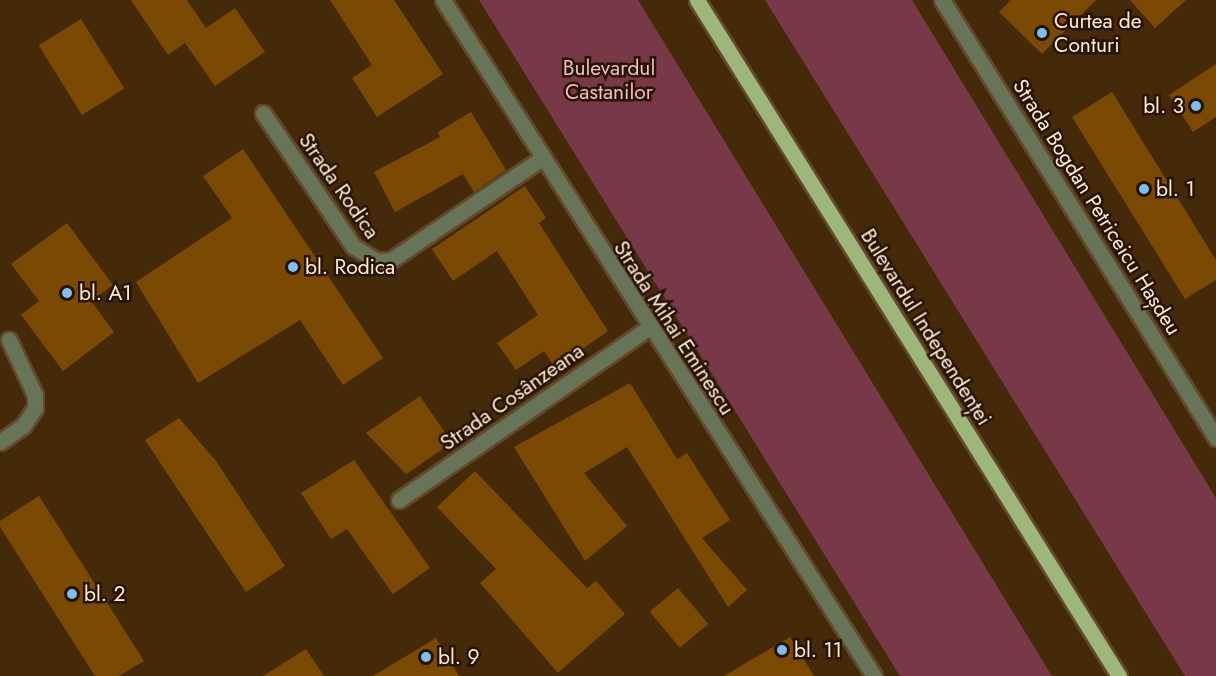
<!DOCTYPE html>
<html>
<head>
<meta charset="utf-8">
<style>
	body { margin:0 }
	#map { position:relative; width:1216px; height:676px; overflow:hidden; background:#452a09; font-family:Jost,sans-serif }
	div>[style] { position:absolute }
	[style*='--x'] { left:calc(var(--x)*1px); top:calc(var(--y)*1px); width:calc(var(--w)*1px); rotate:calc(var(--a)*1deg) }
	.green>* { inset:0; background:#773847 }
	.building>* { inset:0; background:#7a4904; transform-origin:0 0 }
	.roads { filter:drop-shadow(2px 0 #63492b) drop-shadow(-2px 0 #63492b) drop-shadow(0 2px #63492b) drop-shadow(0 -2px #63492b) }
	.minor>* { height:15px; margin:-7.5px; padding:0 7.5px; transform-origin:7.5px; border-radius:7.5px; background:#687457 }
	.tertiary>* { height:15px; margin:-7.5px; padding:0 7.5px; transform-origin:7.5px; border-radius:7.5px; background:#687457 }
	.primary>* { height:15px; margin:-7.5px; padding:0 7.5px; transform-origin:7.5px; border-radius:7.5px; background:#9db67a }
	.dots>* { width:16px; height:16px; translate:-50% -50%; box-sizing:border-box; border:3px solid #281300; border-radius:50% }
	span { translate:-50% -50%; white-space:nowrap; text-align:center; line-height:1.15; -webkit-text-stroke:5px #281300; paint-order:stroke }
	.poi-label { font-size:21px; color:#feeddb }
	.left { translate:0 -50%; text-align:left }
	.right { translate:-100% -50%; text-align:right }
	.park-label { font-size:21px; color:#f1bdc6 }
	.street-label { font-size:21px; color:#feeddb }
</style>
</head>
<body>
<div id="map">
	<div class="green">
		<i style="clip-path:polygon(479px 0,638px 0,1052px 676px,900px 676px)"></i>
		<i style="clip-path:polygon(765px 0,912px 0,1216px 498px,1216px 676px,1185px 676px)"></i>
	</div>
	<div class="building">
		<i style="clip-path:polygon(131px 0,187px 0,206px 28px,235px 8px,265px 52px,215px 86px,185px 43px,168px 55px)"></i>
		<i style="clip-path:polygon(330px 0,394px 0,443px 74px,377px 117px,352px 78px,372px 65px)"></i>
		<i style="clip-path:polygon(1011px 0,1096px 0,1042px 54px,999px 12px)"></i>
		<i style="clip-path:polygon(1130px 0,1186px 0,1155px 28px)"></i>
		<i style="left:81px;top:19px;width:82px;height:50px;rotate:58deg"></i>
		<i style="clip-path:polygon(1216px 64px,1216px 117px,1193px 132px,1169px 95px)"></i>
		<i style="clip-path:polygon(1112px 92px,1216px 260px,1216px 280px,1185px 299px,1072px 117px)"></i>
		<i style="clip-path:polygon(471px 112px,506px 170px,474px 192px,463px 174px,395px 212px,374px 172px,440px 137px,438px 132px)"></i>
		<i style="clip-path:polygon(243px 149px,383px 358px,343px 385px,300px 320px,198px 383px,136px 282px,232px 218px,203px 176px)"></i>
		<i style="clip-path:polygon(525px 186px,546px 218px,539px 223px,608px 331px,555px 368px,544px 351px,516px 370px,497px 343px,538px 315px,497px 251px,453px 281px,432px 249px)"></i>
		<i style="clip-path:polygon(67px 223px,113px 285px,91px 301px,114px 332px,63px 371px,21px 315px,39px 301px,11px 264px)"></i>
		<i style="clip-path:polygon(630px 383px,677px 459px,687px 453px,730px 520px,702px 538px,747px 590px,728px 607px,627px 447px,584px 473px,627px 526px,585px 561px,514px 447px)"></i>
		<i style="clip-path:polygon(420px 396px,452px 443px,406px 474px,366px 433px)"></i>
		<i style="clip-path:polygon(179px 418px,216px 461px,285px 566px,246px 592px,145px 440px)"></i>
		<i style="clip-path:polygon(354px 460px,430px 568px,393px 594px,347px 529px,331px 539px,301px 493px)"></i>
		<i style="clip-path:polygon(475px 471px,587px 588px,596px 581px,625px 614px,558px 673px,480px 583px,496px 569px,437px 507px)"></i>
		<i style="clip-path:polygon(39px 496px,144px 661px,119px 676px,95px 676px,0 527px,0 521px)"></i>
		<i style="left:678px;top:588px;width:47px;height:37px;rotate:50deg"></i>
		<i style="clip-path:polygon(790px 637px,814px 676px,724px 676px)"></i>
		<i style="clip-path:polygon(436px 638px,459px 676px,373px 676px)"></i>
		<i style="clip-path:polygon(306px 649px,324px 676px,263px 676px)"></i>
	</div>
	<div class="roads">
		<div class="minor">
			<i style="--x:263;--y:113;--w:161;--a:55.9"></i>
			<i style="--x:353;--y:246;--w:28;--a:32"></i>
			<i style="--x:377;--y:261;--w:14;--a:-4"></i>
			<i style="--x:391;--y:260;--w:182;--a:-34"></i>
			<i style="--x:0;--y:442;--w:28;--a:-35"></i>
			<i style="--x:23;--y:426;--w:22;--a:-56"></i>
			<i style="--x:35;--y:408;--w:13;--a:-90"></i>
			<i style="--x:35;--y:395;--w:61;--a:-115.3"></i>
			<i style="--x:399;--y:500;--w:303;--a:-34.6"></i>
		</div>
		<div class="tertiary">
			<i style="--x:443;--y:0;--w:802;--a:57.48"></i>
			<i style="--x:942;--y:0;--w:517;--a:57.97"></i>
		</div>
		<div class="primary">
			<i style="--x:697;--y:0;--w:797;--a:58.03"></i>
		</div>
	</div>
	<div class="dots">
		<i style="left:1042px;top:33px;background:#7cbef9"></i>
		<i style="left:1196px;top:106px;background:#7cbef9"></i>
		<i style="left:1144px;top:189px;background:#7cbef9"></i>
		<i style="left:293px;top:267px;background:#7cbef9"></i>
		<i style="left:67px;top:293px;background:#7cbef9"></i>
		<i style="left:72px;top:594px;background:#7cbef9"></i>
		<i style="left:782px;top:650px;background:#7cbef9"></i>
		<i style="left:426px;top:657px;background:#7cbef9"></i>
	</div>
	<div class="poi-label">
		<span class="left" style="left:1054px;top:33px">Curtea de<br>Conturi</span>
		<span class="right" style="left:1184px;top:106px">bl. 3</span>
		<span class="left" style="left:1156px;top:189px">bl. 1</span>
		<span class="left" style="left:305px;top:267px">bl. Rodica</span>
		<span class="left" style="left:79px;top:293px">bl. A1</span>
		<span class="left" style="left:84px;top:594px">bl. 2</span>
		<span class="left" style="left:794px;top:650px">bl. 11</span>
		<span class="left" style="left:438px;top:657px">bl. 9</span>
	</div>
	<div class="park-label">
		<span style="left:609px;top:80px">Bulevardul<br>Castanilor</span>
	</div>
	<div class="street-label">
		<span style="left:339px;top:186px;rotate:55deg">Strada Rodica</span>
		<span style="left:1097px;top:207px;rotate:58deg">Strada Bogdan Petriceicu Hașdeu</span>
		<span style="left:926px;top:327px;rotate:58deg">Bulevardul Independenței</span>
		<span style="left:674px;top:328px;rotate:57deg">Strada Mihai Eminescu</span>
		<span style="left:512px;top:397px;rotate:-35deg">Strada Cosânzeana</span>
	</div>
</div>
</body>
</html>
